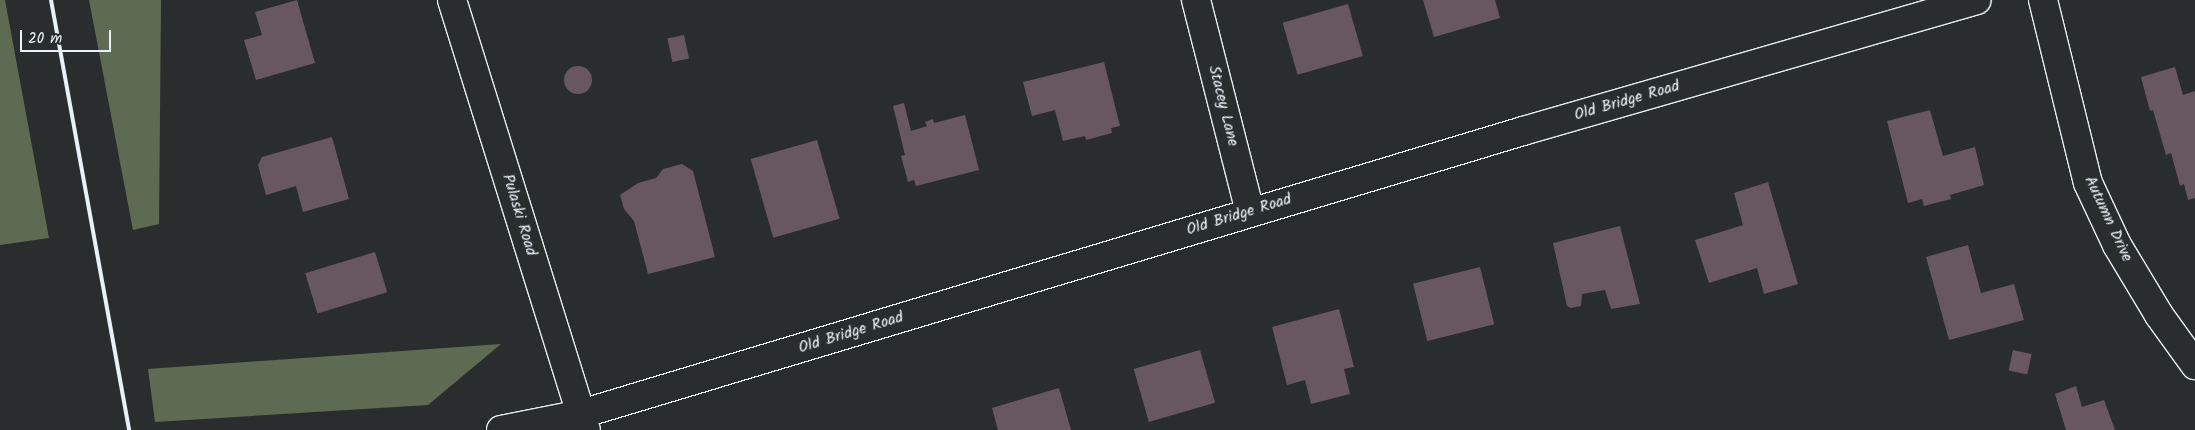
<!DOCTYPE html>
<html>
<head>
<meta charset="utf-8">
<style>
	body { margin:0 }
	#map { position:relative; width:2195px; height:430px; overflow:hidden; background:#2a2d2e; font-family:Kalam,sans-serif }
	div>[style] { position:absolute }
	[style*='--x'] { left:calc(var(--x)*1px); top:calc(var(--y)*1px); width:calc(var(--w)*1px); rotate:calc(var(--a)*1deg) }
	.green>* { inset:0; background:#5d6b53 }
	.building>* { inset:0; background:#68575e; transform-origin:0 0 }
	.round { border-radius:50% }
	.roads { filter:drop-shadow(1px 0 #e8f1f8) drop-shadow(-1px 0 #e8f1f8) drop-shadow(0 1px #e8f1f8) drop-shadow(0 -1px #e8f1f8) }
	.minor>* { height:28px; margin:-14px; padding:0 14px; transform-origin:14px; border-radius:14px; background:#2a2d2e }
	.tertiary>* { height:28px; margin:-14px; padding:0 14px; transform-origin:14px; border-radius:14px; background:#2a2d2e }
	.secondary>* { height:28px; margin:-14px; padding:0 14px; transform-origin:14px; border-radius:14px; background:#2a2d2e }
	.rail>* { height:4px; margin:-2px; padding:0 2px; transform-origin:2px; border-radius:2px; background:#e8f1f8 }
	span { translate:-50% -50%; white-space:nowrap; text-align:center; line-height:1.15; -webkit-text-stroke:4px #2a2d2e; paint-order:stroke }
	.street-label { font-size:16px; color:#e8f1f8 }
	.scale { position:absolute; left:20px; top:30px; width:91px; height:22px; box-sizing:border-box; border:2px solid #e8f1f8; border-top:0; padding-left:6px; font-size:15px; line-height:18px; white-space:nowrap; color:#e8f1f8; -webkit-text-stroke:4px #2a2d2e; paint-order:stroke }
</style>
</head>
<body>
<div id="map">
	<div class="green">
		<i style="clip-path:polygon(0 0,5px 0,49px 238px,0 245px)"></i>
		<i style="clip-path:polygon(89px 0,161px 0,159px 224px,133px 230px)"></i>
		<i style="clip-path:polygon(501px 344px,428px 405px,155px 422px,148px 369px)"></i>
	</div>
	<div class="building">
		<i style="clip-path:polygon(297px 0,315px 63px,256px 80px,244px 40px,262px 35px,255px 12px)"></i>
		<i style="clip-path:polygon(1423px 0,1495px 0,1500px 18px,1434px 37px)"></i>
		<i style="left:1348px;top:4px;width:54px;height:68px;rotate:74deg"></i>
		<i style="left:684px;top:35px;width:24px;height:17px;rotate:78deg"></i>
		<i style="clip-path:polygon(1104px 62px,1120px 126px,1111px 128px,1112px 133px,1086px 140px,1085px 136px,1063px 141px,1055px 110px,1032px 116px,1023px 82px)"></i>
		<i class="round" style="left:564px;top:66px;width:28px;height:28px"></i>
		<i style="clip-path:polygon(2175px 67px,2183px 95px,2195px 91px,2195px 198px,2188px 200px,2184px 184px,2180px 186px,2171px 153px,2166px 155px,2153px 110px,2150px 111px,2141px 77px)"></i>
		<i style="clip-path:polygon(904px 103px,911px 131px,927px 126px,925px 122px,933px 119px,934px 123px,965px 115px,979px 170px,916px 186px,914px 180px,908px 182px,901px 156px,905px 155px,893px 106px)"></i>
		<i style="clip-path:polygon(1930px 110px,1943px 156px,1975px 147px,1984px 185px,1950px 195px,1951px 199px,1924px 206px,1922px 199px,1908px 203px,1887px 121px)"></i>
		<i style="clip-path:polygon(332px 137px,349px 199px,303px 212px,296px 186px,266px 195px,258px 165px,262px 157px)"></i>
		<i style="left:817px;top:140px;width:82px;height:69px;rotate:74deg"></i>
		<i style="clip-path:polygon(682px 164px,693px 171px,715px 257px,648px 274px,634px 221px,624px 209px,620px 195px,638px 183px,656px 178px,663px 169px)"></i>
		<i style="clip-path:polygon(1768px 182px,1798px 284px,1764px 294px,1757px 268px,1709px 283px,1695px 240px,1743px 225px,1734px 193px)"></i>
		<i style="clip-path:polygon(1620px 226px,1640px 304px,1611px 309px,1605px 290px,1582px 294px,1581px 306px,1571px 308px,1567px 306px,1553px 243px)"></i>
		<i style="clip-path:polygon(1968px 245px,1981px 293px,2014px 284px,2024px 320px,1949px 340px,1926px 257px)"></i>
		<i style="left:375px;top:252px;width:42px;height:73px;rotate:73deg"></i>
		<i style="left:1480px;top:267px;width:59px;height:69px;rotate:76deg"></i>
		<i style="clip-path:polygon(1339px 309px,1354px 367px,1344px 369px,1350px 394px,1311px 404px,1305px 380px,1287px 385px,1272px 327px)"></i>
		<i style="left:1200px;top:350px;width:55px;height:69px;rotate:74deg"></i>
		<i style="left:2013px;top:350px;width:19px;height:21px;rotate:12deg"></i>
		<i style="clip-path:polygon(2076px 386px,2082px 407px,2104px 400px,2115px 430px,2066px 430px,2055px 394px)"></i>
		<i style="clip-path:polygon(1059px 388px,1071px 430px,998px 430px,992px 408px)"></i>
	</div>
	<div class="roads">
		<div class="minor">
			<i style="--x:1196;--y:0;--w:219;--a:75.7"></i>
			<i style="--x:2043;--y:0;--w:188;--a:76.2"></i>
			<i style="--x:2088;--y:183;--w:68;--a:64.9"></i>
			<i style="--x:2117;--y:245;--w:82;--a:59"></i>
			<i style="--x:2159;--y:315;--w:62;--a:54.2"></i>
			<i style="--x:581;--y:414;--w:984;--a:-16.72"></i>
			<i style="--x:1523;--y:131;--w:472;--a:-16.1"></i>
		</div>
		<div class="tertiary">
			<i style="--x:501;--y:430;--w:82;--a:-11.3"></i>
		</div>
		<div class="secondary">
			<i style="--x:452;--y:0;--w:450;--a:72.7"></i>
		</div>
	</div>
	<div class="rail">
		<i style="--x:51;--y:0;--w:437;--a:79.7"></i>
	</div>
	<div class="street-label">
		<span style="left:1627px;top:101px;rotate:-16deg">Old Bridge Road</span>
		<span style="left:1223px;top:106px;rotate:76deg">Stacey Lane</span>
		<span style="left:519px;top:215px;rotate:73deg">Pulaski Road</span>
		<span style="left:1239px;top:215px;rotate:-17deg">Old Bridge Road</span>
		<span style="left:2108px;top:219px;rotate:65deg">Autumn Drive</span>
		<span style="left:851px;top:333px;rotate:-17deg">Old Bridge Road</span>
	</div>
	<div class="scale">20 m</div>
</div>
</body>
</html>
